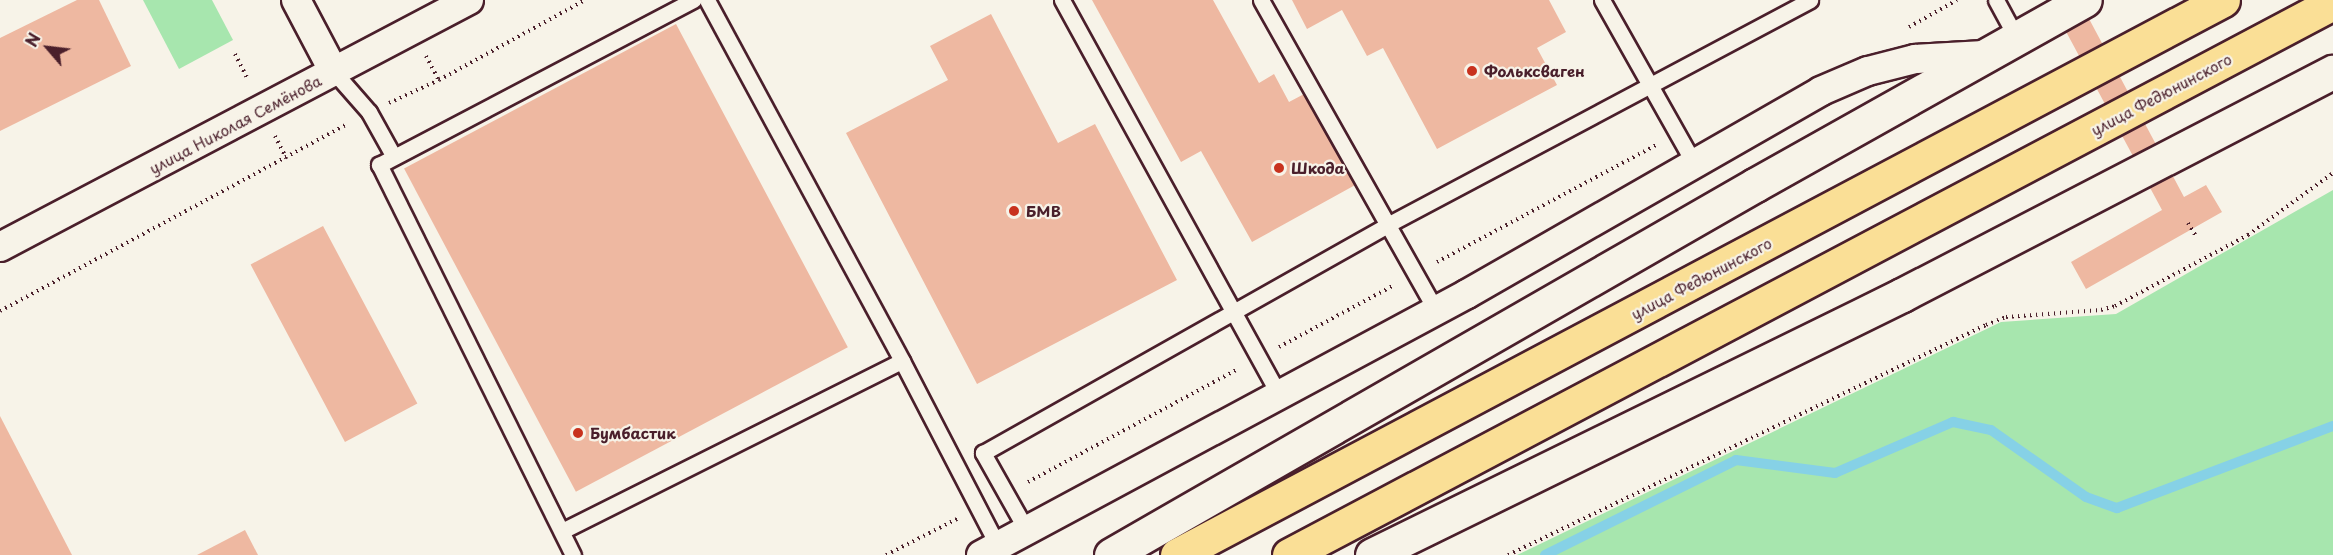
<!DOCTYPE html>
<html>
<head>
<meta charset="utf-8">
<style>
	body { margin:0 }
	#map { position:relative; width:2333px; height:555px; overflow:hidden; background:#f7f3e8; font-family:"Playpen Sans",sans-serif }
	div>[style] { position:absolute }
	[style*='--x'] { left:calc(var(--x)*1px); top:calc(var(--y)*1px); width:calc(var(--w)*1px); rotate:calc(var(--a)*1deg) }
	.green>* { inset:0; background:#a7e6ae }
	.stream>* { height:10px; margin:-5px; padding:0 5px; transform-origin:5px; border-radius:5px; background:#86d1e6 }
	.building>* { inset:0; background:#eeb8a1; transform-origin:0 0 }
	.path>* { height:4px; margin-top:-2px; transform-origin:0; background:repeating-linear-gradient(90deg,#4a1f2b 0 1.5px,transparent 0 6px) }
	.roads { filter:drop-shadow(2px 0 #4a1f2b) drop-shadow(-2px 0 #4a1f2b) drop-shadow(0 2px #4a1f2b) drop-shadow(0 -2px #4a1f2b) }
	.service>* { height:15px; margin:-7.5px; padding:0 7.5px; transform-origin:7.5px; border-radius:7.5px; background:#f7f3e8 }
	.minor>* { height:28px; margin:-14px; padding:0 14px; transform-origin:14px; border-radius:14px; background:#f7f3e8 }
	.secondary>* { height:33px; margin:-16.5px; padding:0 16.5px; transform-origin:16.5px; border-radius:16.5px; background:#f7f3e8 }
	.trunk>* { height:33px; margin:-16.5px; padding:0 16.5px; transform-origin:16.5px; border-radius:16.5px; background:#fadf96 }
	.dots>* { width:16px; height:16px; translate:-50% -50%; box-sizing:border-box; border:3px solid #f7f3e8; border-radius:50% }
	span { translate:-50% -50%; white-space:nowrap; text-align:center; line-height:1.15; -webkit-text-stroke:4.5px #f7f3e8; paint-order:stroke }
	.poi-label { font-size:15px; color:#4a1f2b; font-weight:700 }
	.left { translate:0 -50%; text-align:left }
	.street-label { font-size:15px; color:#4a1f2b }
	.north { position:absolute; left:18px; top:18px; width:60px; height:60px; -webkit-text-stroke:4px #f7f3e8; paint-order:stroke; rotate:298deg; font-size:16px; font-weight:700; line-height:24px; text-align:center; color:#4a1f2b }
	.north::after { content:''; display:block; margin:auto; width:21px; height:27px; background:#4a1f2b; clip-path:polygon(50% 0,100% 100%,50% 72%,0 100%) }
</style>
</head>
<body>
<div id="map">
	<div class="green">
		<i style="clip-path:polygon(143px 0,212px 0,233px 40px,179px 69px)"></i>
		<i style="clip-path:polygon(2333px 190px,2333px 555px,1517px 555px,2001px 322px,2116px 314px)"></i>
	</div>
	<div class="stream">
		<i style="--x:1545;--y:555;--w:213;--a:-26.4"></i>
		<i style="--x:1736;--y:460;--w:100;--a:7.5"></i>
		<i style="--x:1835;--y:473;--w:129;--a:-23.4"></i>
		<i style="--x:1953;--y:422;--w:39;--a:12"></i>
		<i style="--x:1991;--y:430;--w:116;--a:35.2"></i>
		<i style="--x:2086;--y:497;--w:33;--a:20"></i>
		<i style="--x:2117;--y:508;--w:231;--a:-20.8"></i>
	</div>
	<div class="building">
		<i style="clip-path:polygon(77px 0,99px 0,131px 66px,0 131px,0 38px)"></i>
		<i style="clip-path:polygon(1092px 0,1213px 0,1259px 83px,1274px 74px,1289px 102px,1306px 93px,1357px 184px,1252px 242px,1201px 151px,1181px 162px)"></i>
		<i style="clip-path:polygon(1292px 0,1549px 0,1566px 32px,1537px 48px,1557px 85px,1437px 149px,1383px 48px,1367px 56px,1342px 10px,1307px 29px)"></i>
		<i style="clip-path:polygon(2049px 0,2079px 0,2184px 197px,2206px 185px,2222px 212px,2086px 289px,2071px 262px,2162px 210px)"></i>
		<i style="clip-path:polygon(991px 14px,1058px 143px,1095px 124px,1177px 280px,977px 384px,846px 133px,948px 80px,930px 46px)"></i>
		<i style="left:676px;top:24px;width:366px;height:308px;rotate:62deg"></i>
		<i style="left:323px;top:226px;width:201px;height:82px;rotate:62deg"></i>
		<i style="clip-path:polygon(0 416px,72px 555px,0 555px)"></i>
		<i style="clip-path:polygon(245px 530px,258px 555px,197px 555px)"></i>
	</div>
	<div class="path">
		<i style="--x:1909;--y:27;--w:55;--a:-29.4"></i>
		<i style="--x:235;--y:54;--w:29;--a:63"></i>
		<i style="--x:426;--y:56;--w:27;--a:62"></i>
		<i style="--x:389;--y:103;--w:55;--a:-24.7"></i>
		<i style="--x:439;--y:80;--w:166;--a:-28.7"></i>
		<i style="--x:275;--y:136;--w:25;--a:63"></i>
		<i style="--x:2188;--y:223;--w:17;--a:59"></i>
		<i style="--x:1437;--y:262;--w:248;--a:-28.1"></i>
		<i style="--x:0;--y:311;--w:395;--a:-28.3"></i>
		<i style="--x:1279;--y:347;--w:131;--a:-28.3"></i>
		<i style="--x:1028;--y:482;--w:238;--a:-28.3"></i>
		<i style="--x:886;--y:555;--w:80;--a:-26.9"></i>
		<i style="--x:1508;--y:555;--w:530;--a:-25.7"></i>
		<i style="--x:1986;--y:325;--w:22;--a:-22"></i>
		<i style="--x:2006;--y:317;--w:95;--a:-4.2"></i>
		<i style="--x:2101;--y:310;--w:15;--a:-16"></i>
		<i style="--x:2115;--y:306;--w:151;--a:-28.1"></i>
		<i style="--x:2248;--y:235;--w:105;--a:-36.1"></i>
	</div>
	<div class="roads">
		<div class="service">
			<i style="--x:707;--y:0;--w:410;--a:61.6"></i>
			<i style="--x:902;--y:361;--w:208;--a:62.6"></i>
			<i style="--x:1062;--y:0;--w:451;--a:61.2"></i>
			<i style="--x:1261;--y:0;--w:356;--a:60.6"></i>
			<i style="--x:1602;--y:0;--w:187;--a:60.6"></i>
			<i style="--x:1996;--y:0;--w:42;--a:61.6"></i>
			<i style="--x:334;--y:72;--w:53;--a:48.8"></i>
			<i style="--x:369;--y:112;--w:51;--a:60.9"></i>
			<i style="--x:562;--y:531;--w:380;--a:-26.6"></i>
			<i style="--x:1027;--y:531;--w:90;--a:-119.4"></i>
			<i style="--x:983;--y:453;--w:466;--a:-29.4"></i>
			<i style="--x:1389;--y:224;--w:477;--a:-28"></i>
			<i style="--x:573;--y:555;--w:436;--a:-116.4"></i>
			<i style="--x:379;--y:165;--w:355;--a:-27.7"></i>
		</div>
		<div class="minor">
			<i style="--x:296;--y:0;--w:81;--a:62.2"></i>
			<i style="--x:0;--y:247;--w:530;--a:-27.77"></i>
			<i style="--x:981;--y:555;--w:552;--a:-28.24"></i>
			<i style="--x:1467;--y:294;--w:408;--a:-29.8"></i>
			<i style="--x:1821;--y:91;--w:51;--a:-23.1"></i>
			<i style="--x:1868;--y:71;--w:49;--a:-14.3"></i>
			<i style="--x:1915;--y:59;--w:69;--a:-3.3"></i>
		</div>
		<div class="secondary">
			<i style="--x:1111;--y:555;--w:743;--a:-29.88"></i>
			<i style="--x:1755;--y:185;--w:378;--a:-29.3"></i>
			<i style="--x:1372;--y:555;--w:590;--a:-26.13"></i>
			<i style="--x:1902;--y:295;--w:485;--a:-27.4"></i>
		</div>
		<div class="trunk">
			<i style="--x:1177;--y:555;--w:1184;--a:-27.95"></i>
			<i style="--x:1289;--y:555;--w:1181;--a:-27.87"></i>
		</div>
	</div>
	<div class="dots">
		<i style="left:1472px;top:71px;background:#c8321e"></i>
		<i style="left:1279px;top:168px;background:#c8321e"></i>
		<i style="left:1014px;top:211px;background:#c8321e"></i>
		<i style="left:578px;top:433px;background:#c8321e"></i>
	</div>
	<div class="poi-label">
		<span class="left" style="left:1484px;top:71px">Фольксваген</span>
		<span class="left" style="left:1291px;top:168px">Шкода</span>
		<span class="left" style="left:1026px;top:211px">БМВ</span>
		<span class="left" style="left:590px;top:433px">Бумбастик</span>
	</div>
	<div class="street-label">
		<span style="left:2161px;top:94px;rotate:-28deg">улица Федюнинского</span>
		<span style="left:235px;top:124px;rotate:-28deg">улица Николая Семёнова</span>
		<span style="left:1701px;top:278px;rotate:-28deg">улица Федюнинского</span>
	</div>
	<div class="north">N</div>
</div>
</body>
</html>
